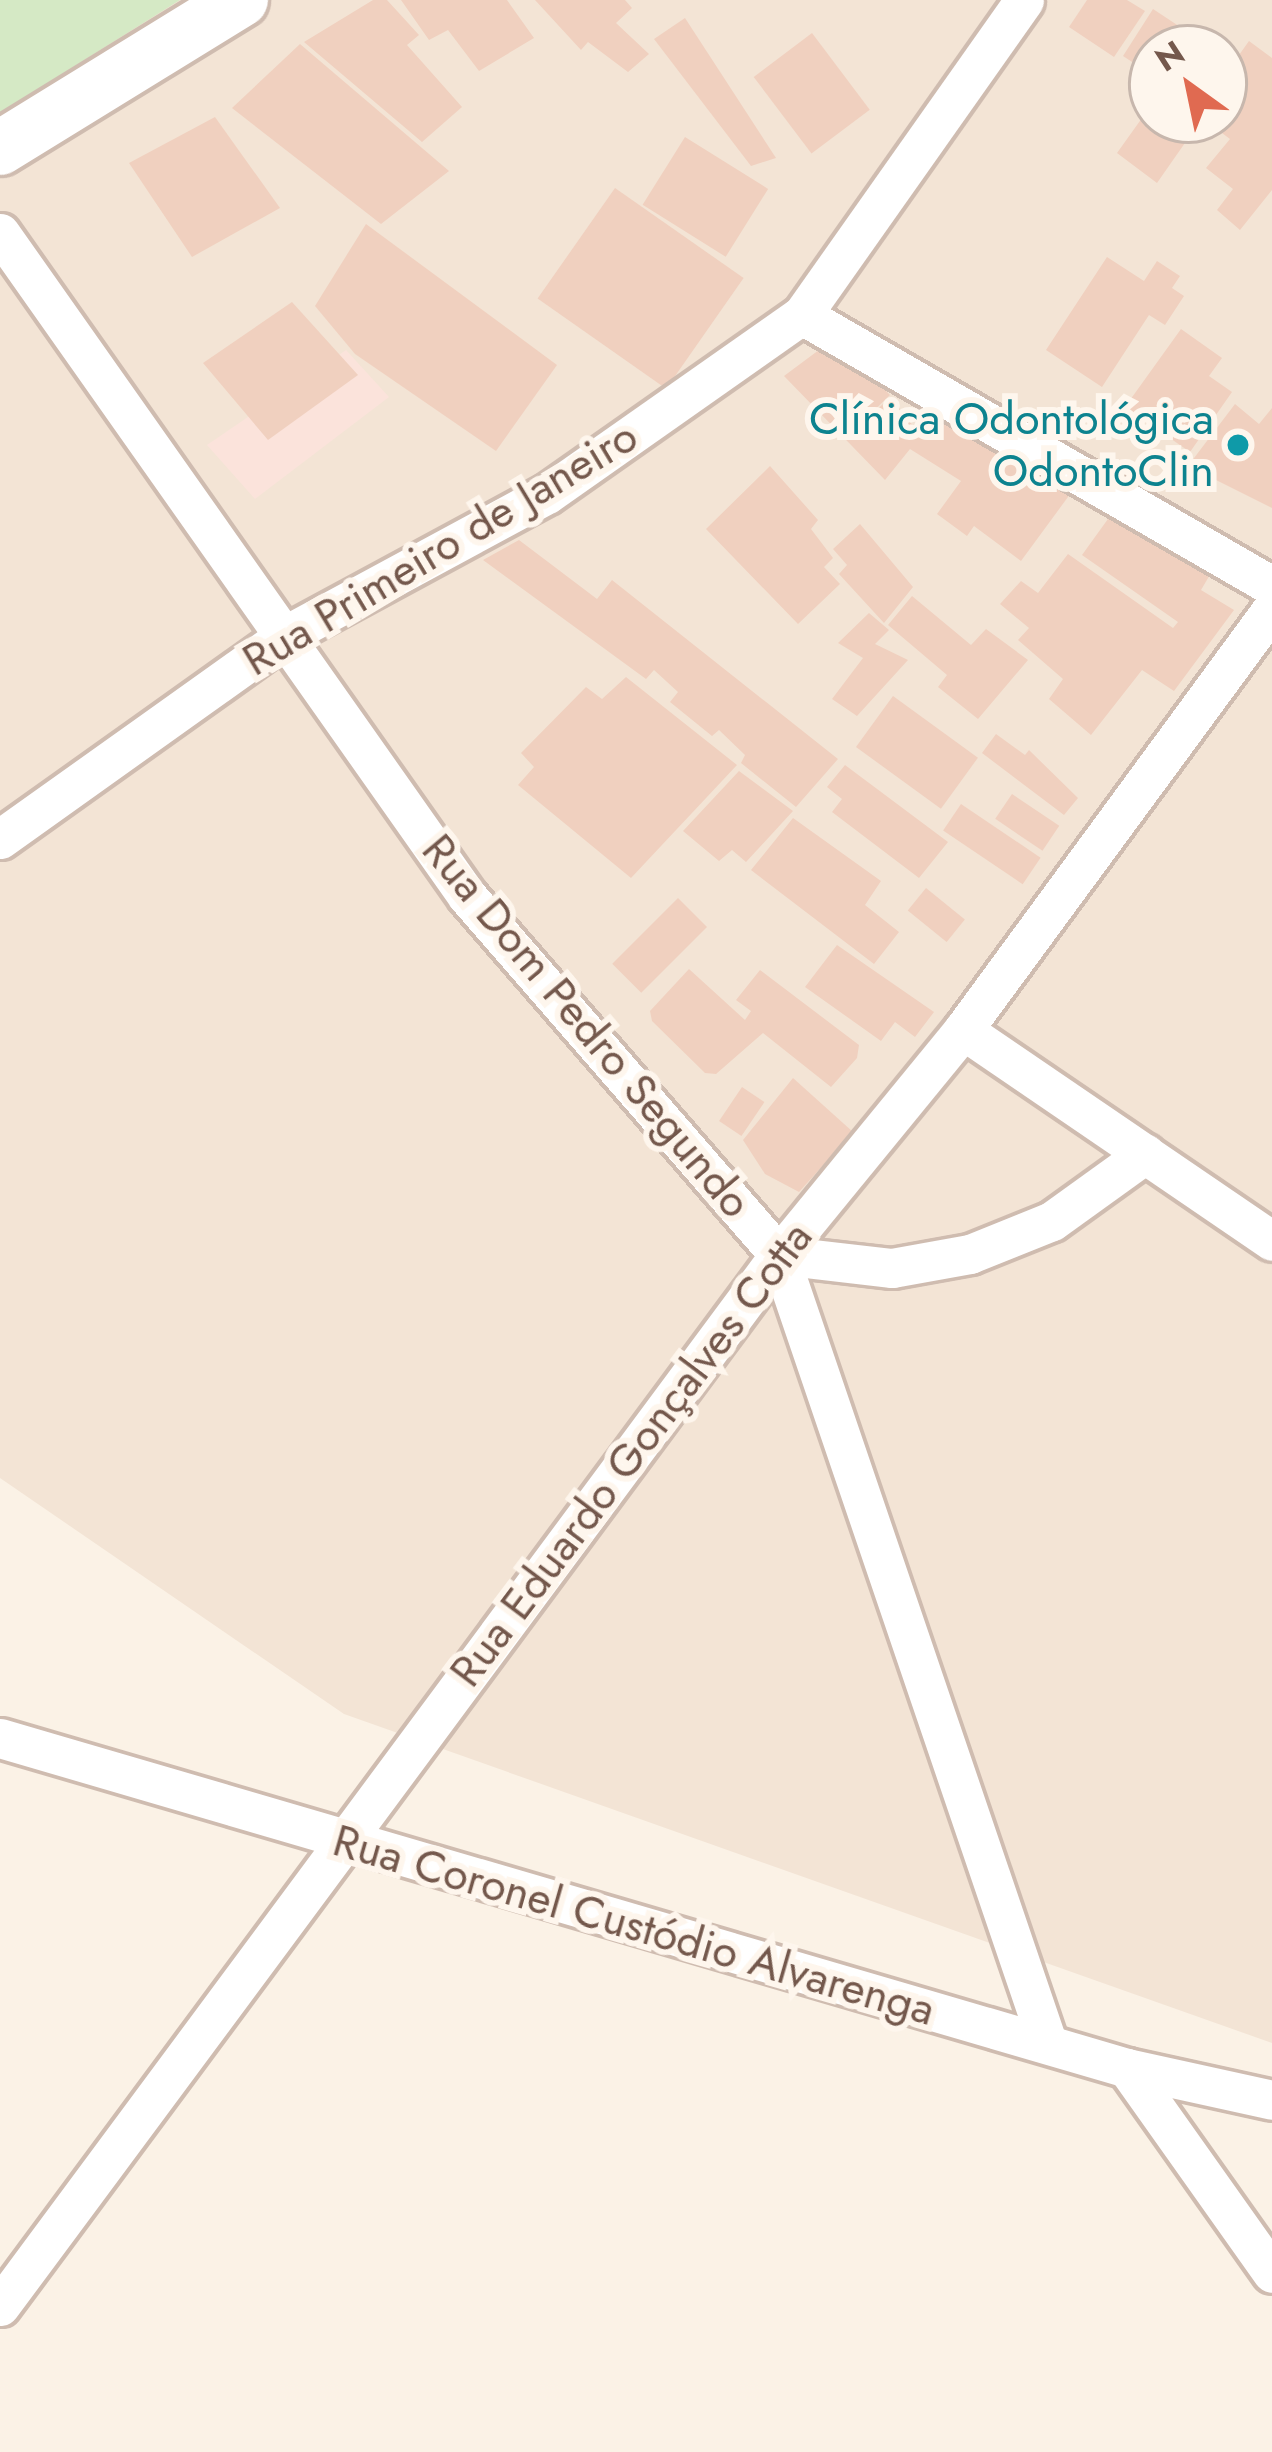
<!DOCTYPE html>
<html>
<head>
<meta charset="utf-8">
<style>
	body { margin:0 }
	#map { position:relative; width:1272px; height:2452px; overflow:hidden; background:#fbf2e6; font-family:Jost,sans-serif }
	div>[style] { position:absolute }
	[style*='--x'] { left:calc(var(--x)*1px); top:calc(var(--y)*1px); width:calc(var(--w)*1px); rotate:calc(var(--a)*1deg) }
	.residential>* { inset:0; background:#f3e4d5 }
	.commercial>* { inset:0; background:#fbe3db }
	.green>* { inset:0; background:#d5e9c5 }
	.building>* { inset:0; background:#f0d0bf; transform-origin:0 0 }
	.roads { filter:drop-shadow(3px 0 #cfbcb0) drop-shadow(-3px 0 #cfbcb0) drop-shadow(0 3px #cfbcb0) drop-shadow(0 -3px #cfbcb0) }
	.minor>* { height:39px; margin:-19.5px; padding:0 19.5px; transform-origin:19.5px; border-radius:19.5px; background:#fff }
	.secondary>* { height:54px; margin:-27px; padding:0 27px; transform-origin:27px; border-radius:27px; background:#fff }
	.dots>* { width:33px; height:33px; translate:-50% -50%; box-sizing:border-box; border:6px solid #fef6ed; border-radius:50% }
	span { translate:-50% -50%; white-space:nowrap; text-align:center; line-height:1.15; -webkit-text-stroke:12px #fef6ed; paint-order:stroke }
	.culture-label { font-size:45px; color:#0d838f }
	.right { translate:-100% -50%; text-align:right }
	.street-label { font-size:45px; color:#74584c }
	.north { position:absolute; left:1128px; top:24px; width:120px; height:120px; box-sizing:border-box; background:#fef6ed; border:3px solid #c7b7ad; border-radius:50%; rotate:327deg; font-size:33px; font-weight:700; line-height:48px; text-align:center; color:#74584c }
	.north::after { content:''; display:block; margin:auto; width:42px; height:54px; background:#e06a51; clip-path:polygon(50% 0,100% 100%,50% 72%,0 100%) }
</style>
</head>
<body>
<div id="map">
	<div class="residential">
		<i style="clip-path:polygon(evenodd,0 0,1272px 0,1272px 2043px,344px 1714px,0 1478px,0 0,1152px 48px,1224px 48px,1224px 120px,1152px 120px,1152px 48px)"></i>
	</div>
	<div class="commercial">
		<i style="clip-path:polygon(346px 350px,389px 397px,255px 499px,207px 445px)"></i>
	</div>
	<div class="green">
		<i style="clip-path:polygon(0 0,180px 0,0 113px)"></i>
	</div>
	<div class="building">
		<i style="clip-path:polygon(373px 0,387px 0,419px 35px,407px 45px,462px 107px,422px 142px,304px 42px)"></i>
		<i style="clip-path:polygon(401px 0,507px 0,534px 38px,479px 71px,448px 30px,429px 40px)"></i>
		<i style="clip-path:polygon(535px 0,625px 0,632px 8px,616px 23px,649px 54px,628px 72px,588px 42px,581px 50px)"></i>
		<i style="clip-path:polygon(1087px 0,1127px 0,1145px 11px,1114px 57px,1069px 27px)"></i>
		<i style="clip-path:polygon(1153px 9px,1212px 48px,1152px 48px,1152px 75px,1123px 56px)"></i>
		<i style="clip-path:polygon(685px 18px,776px 158px,751px 166px,654px 39px)"></i>
		<i style="left:812px;top:33px;width:96px;height:73px;rotate:53deg"></i>
		<i style="clip-path:polygon(1249px 41px,1272px 58px,1272px 190px,1240px 230px,1217px 210px,1233px 189px,1206px 168px,1230px 139px,1222px 133px,1235px 117px,1224px 109px,1224px 76px)"></i>
		<i style="clip-path:polygon(300px 44px,449px 171px,381px 224px,232px 108px)"></i>
		<i style="clip-path:polygon(1152px 104px,1152px 120px,1201px 120px,1157px 183px,1117px 153px)"></i>
		<i style="clip-path:polygon(215px 117px,280px 208px,192px 257px,129px 163px)"></i>
		<i style="left:685px;top:137px;width:98px;height:80px;rotate:32deg"></i>
		<i style="left:615px;top:188px;width:157px;height:135px;rotate:35deg"></i>
		<i style="clip-path:polygon(366px 224px,557px 365px,496px 451px,355px 354px,315px 306px)"></i>
		<i style="clip-path:polygon(1107px 257px,1144px 281px,1157px 261px,1180px 276px,1172px 288px,1184px 296px,1165px 325px,1149px 315px,1102px 387px,1046px 350px)"></i>
		<i style="clip-path:polygon(292px 302px,358px 375px,268px 440px,203px 363px)"></i>
		<i style="clip-path:polygon(1181px 329px,1222px 358px,1209px 376px,1232px 392px,1190px 452px,1125px 407px)"></i>
		<i style="clip-path:polygon(835px 338px,890px 395px,857px 427px,891px 397px,920px 435px,942px 401px,1079px 482px,1021px 561px,974px 526px,967px 536px,937px 514px,961px 481px,910px 449px,885px 480px,784px 376px)"></i>
		<i style="clip-path:polygon(1235px 404px,1259px 424px,1272px 408px,1272px 508px,1188px 466px)"></i>
		<i style="clip-path:polygon(770px 466px,818px 520px,811px 529px,833px 558px,824px 567px,840px 584px,798px 624px,706px 529px)"></i>
		<i style="clip-path:polygon(1113px 512px,1228px 544px,1201px 590px,1234px 610px,1174px 691px,1142px 670px,1091px 735px,1049px 699px,1063px 679px,1018px 640px,1029px 628px,1000px 604px,1021px 581px,1038px 593px,1068px 554px,1173px 628px,1178px 622px,1082px 555px)"></i>
		<i style="clip-path:polygon(860px 524px,913px 587px,884px 623px,839px 574px,847px 565px,833px 549px)"></i>
		<i style="clip-path:polygon(519px 540px,597px 599px,612px 580px,838px 759px,796px 807px,741px 763px,745px 755px,719px 730px,712px 736px,670px 702px,678px 692px,654px 670px,646px 679px,483px 560px)"></i>
		<i style="clip-path:polygon(912px 596px,971px 645px,986px 629px,1028px 660px,978px 719px,938px 687px,947px 675px,888px 625px)"></i>
		<i style="clip-path:polygon(869px 613px,889px 630px,875px 644px,908px 660px,857px 716px,832px 699px,863px 658px,838px 643px)"></i>
		<i style="clip-path:polygon(626px 677px,737px 765px,631px 878px,518px 785px,534px 767px,521px 753px,586px 687px,602px 699px)"></i>
		<i style="left:893px;top:696px;width:105px;height:63px;rotate:36deg"></i>
		<i style="clip-path:polygon(996px 734px,1025px 755px,1029px 750px,1078px 798px,1064px 815px,982px 753px)"></i>
		<i style="clip-path:polygon(845px 765px,948px 842px,919px 878px,832px 812px,842px 799px,827px 787px)"></i>
		<i style="clip-path:polygon(739px 771px,793px 811px,746px 862px,732px 850px,719px 861px,683px 831px)"></i>
		<i style="left:1012px;top:794px;width:57px;height:30px;rotate:34deg"></i>
		<i style="left:961px;top:804px;width:96px;height:32px;rotate:34deg"></i>
		<i style="clip-path:polygon(793px 818px,881px 881px,865px 905px,899px 932px,874px 964px,751px 870px)"></i>
		<i style="left:926px;top:888px;width:50px;height:29px;rotate:39deg"></i>
		<i style="left:678px;top:898px;width:41px;height:93px;rotate:45deg"></i>
		<i style="clip-path:polygon(837px 945px,934px 1012px,915px 1037px,895px 1022px,881px 1041px,805px 987px)"></i>
		<i style="clip-path:polygon(689px 969px,745px 1020px,751px 1011px,736px 1000px,760px 970px,859px 1045px,857px 1058px,831px 1087px,763px 1033px,716px 1074px,705px 1073px,652px 1021px,650px 1011px)"></i>
		<i style="clip-path:polygon(793px 1078px,853px 1132px,799px 1192px,765px 1174px,743px 1140px)"></i>
		<i style="left:742px;top:1087px;width:27px;height:41px;rotate:34deg"></i>
	</div>
	<div class="roads">
		<div class="minor">
			<i style="--x:0;--y:233;--w:811;--a:54.84"></i>
			<i style="--x:467;--y:896;--w:476;--a:49"></i>
			<i style="--x:779;--y:1255;--w:831;--a:71.19"></i>
			<i style="--x:802;--y:315;--w:543;--a:29.97"></i>
			<i style="--x:0;--y:839;--w:351;--a:-35.5"></i>
			<i style="--x:286;--y:635;--w:297;--a:-28.4"></i>
			<i style="--x:547;--y:494;--w:312;--a:-35.1"></i>
			<i style="--x:802;--y:315;--w:385;--a:-54.8"></i>
			<i style="--x:963;--y:1030;--w:374;--a:34.3"></i>
			<i style="--x:779;--y:1255;--w:114;--a:6.6"></i>
			<i style="--x:892;--y:1268;--w:79;--a:-10.2"></i>
			<i style="--x:970;--y:1254;--w:88;--a:-21.9"></i>
			<i style="--x:1052;--y:1221;--w:115;--a:-35.8"></i>
			<i style="--x:0;--y:1738;--w:1174;--a:16.32"></i>
			<i style="--x:1127;--y:2068;--w:148;--a:12.4"></i>
			<i style="--x:1127;--y:2068;--w:251;--a:54.7"></i>
			<i style="--x:0;--y:2306;--w:1308;--a:-53.45"></i>
			<i style="--x:779;--y:1255;--w:291;--a:-50.7"></i>
			<i style="--x:963;--y:1030;--w:522;--a:-53.72"></i>
		</div>
		<div class="secondary">
			<i style="--x:0;--y:148;--w:283;--a:-31.6"></i>
		</div>
	</div>
	<div class="dots">
		<i style="left:1238px;top:445px;background:#0f9aa8"></i>
	</div>
	<div class="culture-label">
		<span class="right" style="left:1214px;top:445px">Clínica Odontológica<br>OdontoClin</span>
	</div>
	<div class="street-label">
		<span style="left:440px;top:548px;rotate:-31deg">Rua Primeiro de Janeiro</span>
		<span style="left:587px;top:1026px;rotate:50deg">Rua Dom Pedro Segundo</span>
		<span style="left:631px;top:1454px;rotate:-53deg">Rua Eduardo Gonçalves Cotta</span>
		<span style="left:634px;top:1925px;rotate:16deg">Rua Coronel Custódio Alvarenga</span>
	</div>
	<div class="north">N</div>
</div>
</body>
</html>
